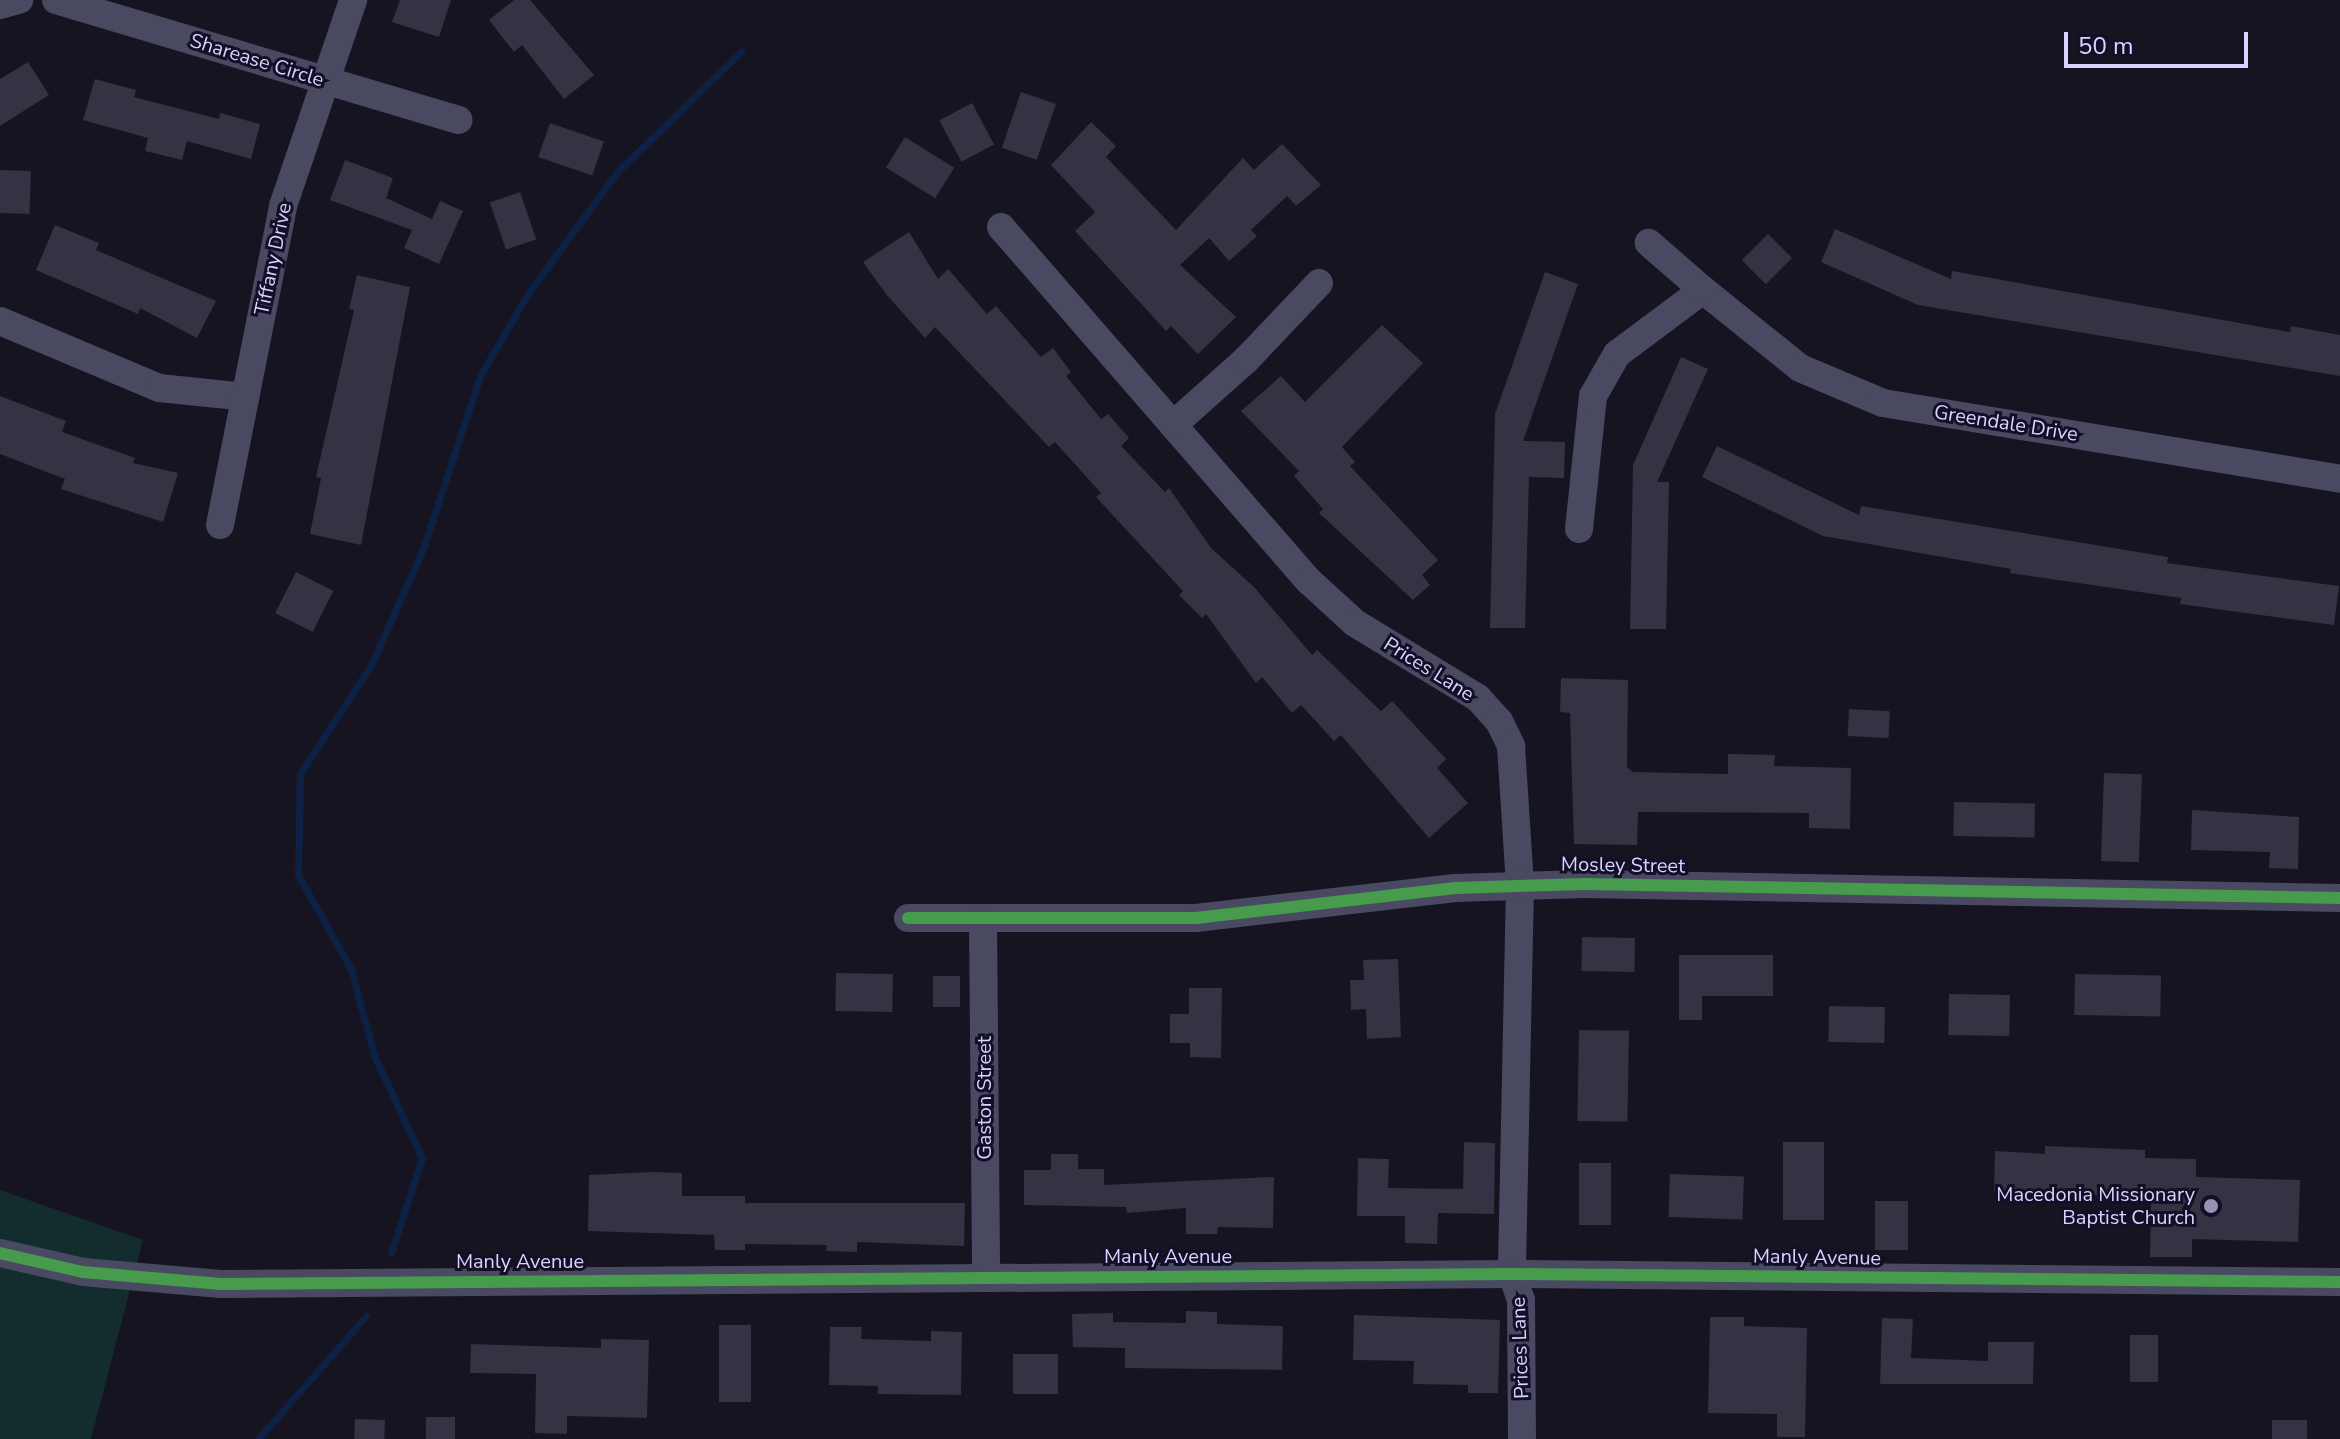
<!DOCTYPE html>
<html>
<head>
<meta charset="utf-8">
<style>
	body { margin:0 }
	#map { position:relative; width:2340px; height:1439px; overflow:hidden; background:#161421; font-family:"Nunito Sans",sans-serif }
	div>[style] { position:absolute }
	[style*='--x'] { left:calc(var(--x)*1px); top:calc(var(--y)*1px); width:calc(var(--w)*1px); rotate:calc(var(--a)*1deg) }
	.green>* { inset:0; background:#132c2d }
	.stream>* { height:7px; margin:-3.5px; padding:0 3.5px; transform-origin:3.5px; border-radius:3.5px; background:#0d2144 }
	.building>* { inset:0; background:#343243; transform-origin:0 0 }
	.minor>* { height:28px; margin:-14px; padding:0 14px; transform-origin:14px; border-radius:14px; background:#4a4962 }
	.cycleway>* { height:12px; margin:-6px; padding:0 6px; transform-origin:6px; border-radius:6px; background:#469c4c }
	.dots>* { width:22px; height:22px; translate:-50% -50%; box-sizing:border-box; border:4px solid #130f26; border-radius:50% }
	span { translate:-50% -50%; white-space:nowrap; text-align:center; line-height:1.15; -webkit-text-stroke:6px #130f26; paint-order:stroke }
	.street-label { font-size:20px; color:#d9d4ff }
	.poi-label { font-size:20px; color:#d9d4ff }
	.right { translate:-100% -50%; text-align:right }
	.scale { position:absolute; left:2064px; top:32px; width:184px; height:36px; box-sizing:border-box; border:4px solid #d9d4ff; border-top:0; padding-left:10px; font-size:24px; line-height:28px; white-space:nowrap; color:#d9d4ff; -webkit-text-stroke:6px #130f26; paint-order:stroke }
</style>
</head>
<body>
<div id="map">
	<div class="green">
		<i style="clip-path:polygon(0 1190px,143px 1240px,91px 1439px,0 1439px)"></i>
	</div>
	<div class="stream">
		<i style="--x:391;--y:1253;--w:100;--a:-71.9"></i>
		<i style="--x:422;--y:1158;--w:114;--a:-115"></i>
		<i style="--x:374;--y:1055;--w:89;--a:-105"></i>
		<i style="--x:351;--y:969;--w:108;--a:-119.4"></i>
		<i style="--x:298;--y:875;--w:101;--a:-88.9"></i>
		<i style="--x:300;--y:774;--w:132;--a:-57"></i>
		<i style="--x:372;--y:663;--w:125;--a:-65.9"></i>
		<i style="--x:423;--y:549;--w:184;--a:-71.7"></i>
		<i style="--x:481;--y:374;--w:95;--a:-59.7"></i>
		<i style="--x:529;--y:292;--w:149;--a:-53.7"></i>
		<i style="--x:617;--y:172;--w:173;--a:-44.1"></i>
		<i style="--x:258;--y:1439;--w:164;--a:-48.7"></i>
	</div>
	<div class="building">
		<i style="clip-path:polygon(400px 0,451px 0,439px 37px,392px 22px)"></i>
		<i style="clip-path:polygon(514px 0,530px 0,594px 75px,564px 99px,522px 45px,514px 52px,489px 20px)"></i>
		<i style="clip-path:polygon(28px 62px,49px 95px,0 126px,0 79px)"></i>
		<i style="clip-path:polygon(95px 79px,136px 90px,134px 97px,219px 119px,220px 113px,260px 124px,251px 159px,187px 141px,182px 160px,145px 151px,148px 138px,83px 120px)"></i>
		<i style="left:1021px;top:92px;width:37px;height:59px;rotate:19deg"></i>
		<i style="left:972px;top:103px;width:47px;height:37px;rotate:62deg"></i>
		<i style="clip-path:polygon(1091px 122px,1116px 146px,1106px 157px,1176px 230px,1243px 158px,1254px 170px,1282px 144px,1321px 185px,1296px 206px,1287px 196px,1251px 230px,1257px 236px,1229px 261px,1209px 238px,1180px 265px,1236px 317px,1198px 354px,1171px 326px,1166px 331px,1075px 231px,1095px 212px,1051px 165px)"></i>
		<i style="left:550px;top:123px;width:57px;height:36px;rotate:19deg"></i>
		<i style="left:905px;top:137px;width:58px;height:36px;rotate:32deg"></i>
		<i style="clip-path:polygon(345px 160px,393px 178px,386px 198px,432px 219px,440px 201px,463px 211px,439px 264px,404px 248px,412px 230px,330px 200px)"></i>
		<i style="left:0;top:170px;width:31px;height:43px;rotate:2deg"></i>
		<i style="left:520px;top:192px;width:50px;height:32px;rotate:71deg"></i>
		<i style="clip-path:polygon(55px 225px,99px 243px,96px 250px,216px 301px,197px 338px,140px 308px,138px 314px,36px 270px)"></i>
		<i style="clip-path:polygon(1835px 229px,1951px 279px,1952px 271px,2290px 332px,2291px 326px,2340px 335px,2340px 376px,1918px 305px,1821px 262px)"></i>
		<i style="clip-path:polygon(909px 232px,938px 279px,948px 269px,987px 314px,996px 306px,1041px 357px,1053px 348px,1071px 372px,1066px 376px,1101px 419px,1108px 414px,1129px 438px,1121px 446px,1165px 492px,1169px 488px,1211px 548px,1255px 588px,1312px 655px,1317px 650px,1381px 711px,1392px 701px,1446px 759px,1437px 768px,1468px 803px,1429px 838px,1341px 735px,1334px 741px,1301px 705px,1292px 713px,1262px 677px,1256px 683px,1206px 614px,1202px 618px,1179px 595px,1183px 591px,1096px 497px,1101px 493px,1055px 442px,1049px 447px,935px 327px,925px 338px,886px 294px,863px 262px)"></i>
		<i style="left:1768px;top:234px;width:34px;height:37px;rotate:45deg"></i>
		<i style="clip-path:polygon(1545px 272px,1578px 284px,1523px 441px,1565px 442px,1564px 478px,1529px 477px,1525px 628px,1490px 628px,1495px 414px)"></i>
		<i style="clip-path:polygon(357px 275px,410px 287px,361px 545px,310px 534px,321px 478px,316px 477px,354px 310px,349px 309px)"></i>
		<i style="clip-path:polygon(1382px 325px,1423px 363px,1342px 447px,1355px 462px,1350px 466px,1438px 560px,1422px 575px,1430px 585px,1413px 600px,1319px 513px,1323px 509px,1294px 476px,1299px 471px,1241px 411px,1281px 376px,1305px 402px)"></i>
		<i style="clip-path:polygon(1681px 357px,1708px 369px,1657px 482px,1669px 482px,1666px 629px,1630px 629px,1633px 465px)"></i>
		<i style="clip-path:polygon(0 396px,66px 421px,62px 432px,135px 458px,133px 463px,178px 473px,163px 522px,61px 489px,65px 479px,0 454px)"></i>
		<i style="clip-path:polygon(1717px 446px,1859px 515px,1861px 506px,2168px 557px,2167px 563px,2339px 586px,2334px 625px,2180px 604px,2181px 598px,2010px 573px,2011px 569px,1823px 536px,1702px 477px)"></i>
		<i style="left:296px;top:572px;width:42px;height:46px;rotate:27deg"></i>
		<i style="clip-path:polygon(1561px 678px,1628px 680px,1627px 767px,1633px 772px,1728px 774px,1728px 754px,1775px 755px,1774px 766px,1851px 768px,1850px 829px,1809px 828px,1809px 813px,1638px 812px,1637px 845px,1574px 844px,1570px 713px,1560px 712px)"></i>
		<i style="left:1849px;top:709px;width:41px;height:27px;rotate:3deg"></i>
		<i style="left:2104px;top:773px;width:38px;height:88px;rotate:2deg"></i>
		<i style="left:1954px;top:802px;width:81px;height:34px;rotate:1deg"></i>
		<i style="clip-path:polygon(2192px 810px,2299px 817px,2298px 869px,2269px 868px,2270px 852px,2191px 850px)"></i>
		<i style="left:1582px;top:937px;width:53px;height:34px;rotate:1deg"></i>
		<i style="clip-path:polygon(1679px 955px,1773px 955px,1773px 996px,1702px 996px,1702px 1020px,1679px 1020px)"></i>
		<i style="clip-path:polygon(1398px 959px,1401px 1037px,1367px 1039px,1366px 1009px,1351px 1010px,1350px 980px,1364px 980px,1363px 960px)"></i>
		<i style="left:836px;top:973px;width:57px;height:38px;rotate:1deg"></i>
		<i style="left:2075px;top:974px;width:86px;height:41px;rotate:1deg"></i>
		<i style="left:933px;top:976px;width:27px;height:31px"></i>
		<i style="clip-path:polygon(1189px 988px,1222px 988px,1221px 1058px,1190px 1057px,1190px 1043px,1170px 1043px,1170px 1014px,1189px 1014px)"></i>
		<i style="left:1949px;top:994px;width:61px;height:41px;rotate:1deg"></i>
		<i style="left:1829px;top:1006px;width:56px;height:36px;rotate:1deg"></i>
		<i style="left:1579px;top:1030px;width:50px;height:91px;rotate:1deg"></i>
		<i style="clip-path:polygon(1464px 1142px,1495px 1143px,1494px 1214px,1438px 1213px,1437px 1244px,1405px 1243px,1405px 1216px,1357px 1216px,1358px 1158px,1389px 1159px,1388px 1188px,1463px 1189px)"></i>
		<i style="left:1783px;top:1142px;width:41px;height:78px"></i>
		<i style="clip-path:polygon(2045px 1146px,2145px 1150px,2145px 1158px,2196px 1159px,2196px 1177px,2300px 1180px,2298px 1242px,2192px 1239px,2192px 1257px,2150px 1257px,2151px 1197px,1994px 1191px,1995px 1151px,2045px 1154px)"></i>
		<i style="clip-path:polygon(1051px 1154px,1078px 1154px,1078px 1169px,1104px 1169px,1104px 1185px,1274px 1177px,1273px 1228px,1218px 1227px,1217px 1234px,1186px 1234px,1186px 1208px,1127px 1213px,1126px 1207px,1024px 1205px,1024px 1170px,1051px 1170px)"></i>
		<i style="left:1579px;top:1163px;width:32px;height:62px"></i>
		<i style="clip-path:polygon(652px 1172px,682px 1173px,682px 1196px,745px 1196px,745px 1203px,965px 1203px,964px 1246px,857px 1242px,857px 1252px,826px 1251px,827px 1245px,745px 1244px,745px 1250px,715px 1250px,714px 1235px,588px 1231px,589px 1175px)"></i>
		<i style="left:1670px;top:1174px;width:74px;height:43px;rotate:2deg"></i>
		<i style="left:1875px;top:1201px;width:33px;height:49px"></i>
		<i style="clip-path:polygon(1186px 1311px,1217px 1312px,1217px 1324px,1283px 1326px,1282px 1370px,1125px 1368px,1125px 1348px,1073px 1347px,1072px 1314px,1113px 1313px,1113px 1322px,1186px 1323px)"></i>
		<i style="clip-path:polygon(1354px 1315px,1500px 1320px,1498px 1393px,1468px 1393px,1468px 1385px,1413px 1384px,1414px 1361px,1353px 1360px)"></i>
		<i style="clip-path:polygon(1710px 1317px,1744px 1317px,1744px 1326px,1807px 1328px,1805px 1437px,1777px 1437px,1777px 1414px,1708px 1413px)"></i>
		<i style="clip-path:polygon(1882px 1318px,1913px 1319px,1911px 1358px,1988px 1361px,1988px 1342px,2034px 1342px,2033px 1384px,1880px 1384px)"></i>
		<i style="left:751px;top:1325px;width:77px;height:32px;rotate:90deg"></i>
		<i style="clip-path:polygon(830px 1327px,862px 1327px,861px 1339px,931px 1341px,931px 1331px,962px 1332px,961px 1395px,878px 1394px,878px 1386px,829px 1385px)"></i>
		<i style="left:2130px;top:1335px;width:28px;height:47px"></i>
		<i style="clip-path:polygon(601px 1339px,649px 1340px,647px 1418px,567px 1416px,567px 1434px,535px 1433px,536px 1374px,470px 1373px,471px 1344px,601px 1348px)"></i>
		<i style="left:1058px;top:1354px;width:40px;height:45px;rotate:90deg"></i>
		<i style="left:426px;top:1417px;width:29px;height:22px"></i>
		<i style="left:355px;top:1419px;width:30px;height:20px;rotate:2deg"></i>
		<i style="left:2272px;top:1420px;width:35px;height:19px"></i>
	</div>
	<div class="minor">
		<i style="--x:56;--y:0;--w:420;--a:16.6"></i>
		<i style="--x:0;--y:5;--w:20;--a:-15"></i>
		<i style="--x:1001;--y:227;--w:469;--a:49"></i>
		<i style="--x:1309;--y:581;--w:62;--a:42.4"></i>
		<i style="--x:1355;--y:623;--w:144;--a:31.4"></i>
		<i style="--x:1478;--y:698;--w:31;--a:48"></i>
		<i style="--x:1499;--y:721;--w:28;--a:64"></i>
		<i style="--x:1511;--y:746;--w:139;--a:86.3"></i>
		<i style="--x:1520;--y:885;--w:389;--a:91.2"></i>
		<i style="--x:1512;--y:1274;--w:28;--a:71"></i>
		<i style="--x:1521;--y:1300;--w:139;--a:89.6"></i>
		<i style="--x:1703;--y:290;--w:124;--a:38.8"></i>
		<i style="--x:1800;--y:368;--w:90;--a:22.9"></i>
		<i style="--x:1883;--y:403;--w:463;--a:9.4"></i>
		<i style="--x:0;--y:321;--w:173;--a:22.8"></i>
		<i style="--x:159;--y:388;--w:87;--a:5.9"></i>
		<i style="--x:1173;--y:425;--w:98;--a:-41.7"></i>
		<i style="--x:1246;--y:360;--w:106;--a:-46.5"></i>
		<i style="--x:220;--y:525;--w:325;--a:-78.8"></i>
		<i style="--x:283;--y:206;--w:218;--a:-71.2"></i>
		<i style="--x:1579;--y:529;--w:134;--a:-84"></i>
		<i style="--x:1593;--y:396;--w:48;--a:-60.3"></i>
		<i style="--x:1617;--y:354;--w:107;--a:-36.7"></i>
		<i style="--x:1703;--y:290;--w:72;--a:-139"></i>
		<i style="--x:908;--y:918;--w:288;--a:0"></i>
		<i style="--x:1196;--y:918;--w:261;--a:-6.6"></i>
		<i style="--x:1455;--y:888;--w:130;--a:-1.8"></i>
		<i style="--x:1585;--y:884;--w:755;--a:1.06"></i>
		<i style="--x:983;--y:920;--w:357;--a:89.5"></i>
		<i style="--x:0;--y:1253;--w:85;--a:12.9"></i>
		<i style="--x:83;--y:1272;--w:138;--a:5"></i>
		<i style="--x:220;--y:1284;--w:1292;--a:-0.44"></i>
		<i style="--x:1512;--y:1274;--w:828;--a:0.55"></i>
	</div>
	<div class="cycleway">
		<i style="--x:908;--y:918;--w:288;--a:0"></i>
		<i style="--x:1196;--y:918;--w:261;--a:-6.6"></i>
		<i style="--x:1455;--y:888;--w:130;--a:-1.8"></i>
		<i style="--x:1585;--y:884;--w:755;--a:1.06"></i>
		<i style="--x:0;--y:1253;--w:85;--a:12.9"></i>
		<i style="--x:83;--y:1272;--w:138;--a:5"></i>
		<i style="--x:220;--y:1284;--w:1292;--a:-0.44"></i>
		<i style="--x:1512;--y:1274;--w:828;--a:0.55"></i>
	</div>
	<div class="dots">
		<i style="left:2211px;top:1206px;background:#9591b1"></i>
	</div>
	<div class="street-label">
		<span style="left:257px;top:60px;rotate:17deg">Sharease Circle</span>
		<span style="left:273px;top:259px;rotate:-78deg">Tiffany Drive</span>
		<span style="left:2006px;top:423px;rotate:9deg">Greendale Drive</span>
		<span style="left:1429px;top:669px;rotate:32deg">Prices Lane</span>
		<span style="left:1623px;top:865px;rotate:1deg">Mosley Street</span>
		<span style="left:984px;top:1098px;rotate:-90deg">Gaston Street</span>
		<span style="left:1168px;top:1256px">Manly Avenue</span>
		<span style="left:1817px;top:1257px;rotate:1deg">Manly Avenue</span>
		<span style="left:520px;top:1261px">Manly Avenue</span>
		<span style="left:1520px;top:1348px;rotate:-92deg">Prices Lane</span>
	</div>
	<div class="poi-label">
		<span class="right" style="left:2195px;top:1206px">Macedonia Missionary<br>Baptist Church</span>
	</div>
	<div class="scale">50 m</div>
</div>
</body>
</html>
